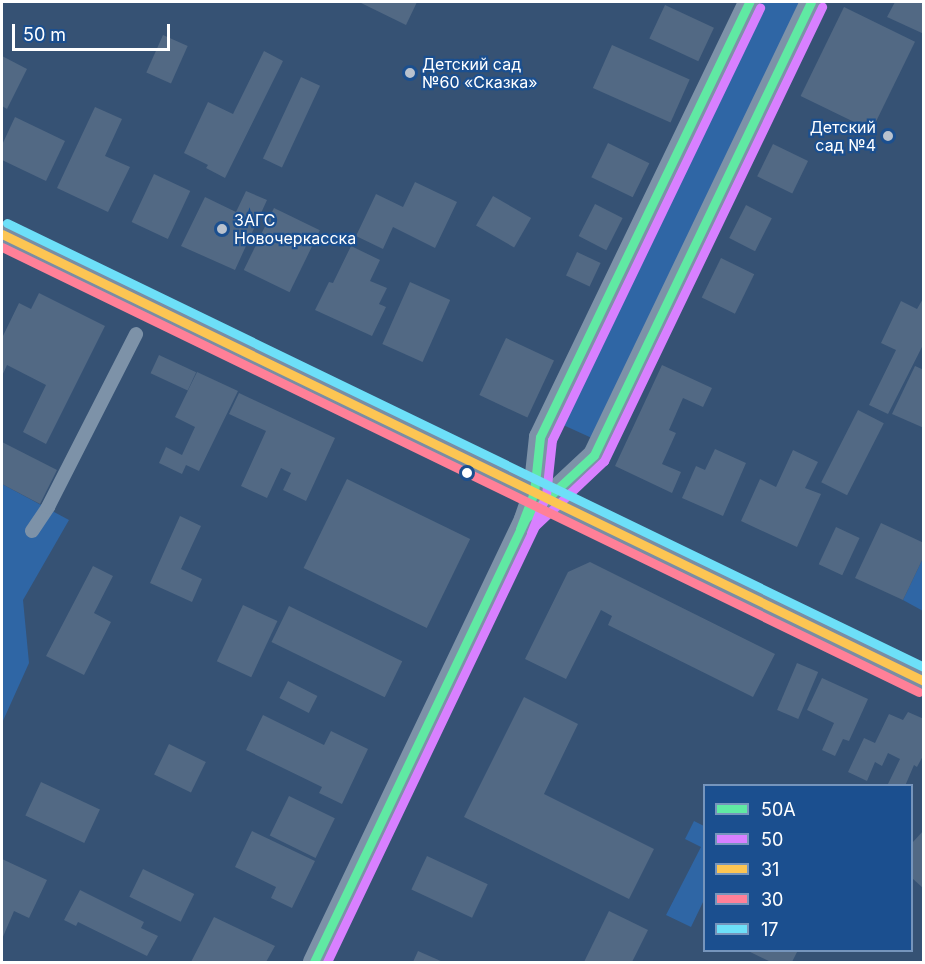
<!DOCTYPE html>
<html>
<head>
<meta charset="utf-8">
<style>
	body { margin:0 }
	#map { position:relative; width:925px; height:964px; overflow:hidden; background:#365274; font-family:Inter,sans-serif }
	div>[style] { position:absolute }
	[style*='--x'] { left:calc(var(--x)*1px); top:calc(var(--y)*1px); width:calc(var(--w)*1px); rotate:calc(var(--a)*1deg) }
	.green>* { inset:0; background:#2f66a5 }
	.building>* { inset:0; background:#526984; transform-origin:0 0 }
	.pedestrian>* { height:14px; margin:-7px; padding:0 7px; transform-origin:7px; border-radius:7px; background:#7d92a8 }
	.tertiary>* { height:22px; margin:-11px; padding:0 11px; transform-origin:11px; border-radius:11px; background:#7d92a8 }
	.secondary>* { height:26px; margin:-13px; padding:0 13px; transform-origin:13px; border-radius:13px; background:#798da4 }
	.bus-1>* { height:9px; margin:-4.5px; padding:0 4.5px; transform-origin:4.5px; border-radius:4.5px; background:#60e9a3 }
	.bus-2>* { height:9px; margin:-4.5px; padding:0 4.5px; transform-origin:4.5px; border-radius:4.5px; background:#d880ff }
	.bus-3>* { height:9px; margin:-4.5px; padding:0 4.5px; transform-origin:4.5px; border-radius:4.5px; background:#fcc553 }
	.bus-4>* { height:9px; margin:-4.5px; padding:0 4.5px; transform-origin:4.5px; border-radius:4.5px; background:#ff8098 }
	.bus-5>* { height:9px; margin:-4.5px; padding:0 4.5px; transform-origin:4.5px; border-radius:4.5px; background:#6ddff8 }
	.dots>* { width:16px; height:16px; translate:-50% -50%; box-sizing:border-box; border:3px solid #1b4f8f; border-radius:50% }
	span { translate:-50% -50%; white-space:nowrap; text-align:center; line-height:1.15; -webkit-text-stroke:4.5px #1b4f8f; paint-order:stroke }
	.poi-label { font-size:16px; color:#fff }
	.left { translate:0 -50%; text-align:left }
	.right { translate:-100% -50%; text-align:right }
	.frame { position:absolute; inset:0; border:3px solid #fff; pointer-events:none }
	.legend { position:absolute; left:703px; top:784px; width:210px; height:168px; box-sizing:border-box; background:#1b4f8f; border:2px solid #7695bc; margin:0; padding:8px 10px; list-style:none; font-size:18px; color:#fff }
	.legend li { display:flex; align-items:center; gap:12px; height:30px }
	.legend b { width:30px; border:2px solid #7695bc }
	.scale { position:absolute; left:12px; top:24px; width:158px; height:27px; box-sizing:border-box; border:3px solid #fff; border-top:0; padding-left:8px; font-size:18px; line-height:21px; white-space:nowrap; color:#fff; -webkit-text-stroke:4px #1b4f8f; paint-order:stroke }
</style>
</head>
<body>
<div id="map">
	<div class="green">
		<i style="clip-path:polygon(759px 2px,806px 2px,594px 439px,561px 424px)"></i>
		<i style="clip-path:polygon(2px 484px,69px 520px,23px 600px,29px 663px,2px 723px)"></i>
		<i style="clip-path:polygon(923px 558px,923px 611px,903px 600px)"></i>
		<i style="clip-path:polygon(694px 821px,704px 826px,704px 900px,691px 927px,666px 915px,701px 847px,685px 839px)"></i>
	</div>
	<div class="building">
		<i style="clip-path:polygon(359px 2px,417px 2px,406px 25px)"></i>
		<i style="clip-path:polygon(895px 2px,924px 2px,924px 34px,887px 17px)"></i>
		<i style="left:665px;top:5px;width:54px;height:37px;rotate:25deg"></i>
		<i style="left:844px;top:7px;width:79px;height:99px;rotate:26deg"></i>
		<i style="left:163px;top:35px;width:27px;height:41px;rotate:24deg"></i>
		<i style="left:612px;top:45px;width:85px;height:47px;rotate:24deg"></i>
		<i style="clip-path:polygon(264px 51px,283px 61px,225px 178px,206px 168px,208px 165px,184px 153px,208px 102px,233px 114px)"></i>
		<i style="clip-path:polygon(2px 56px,27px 69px,7px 109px,2px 106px)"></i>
		<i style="left:301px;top:77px;width:21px;height:90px;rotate:25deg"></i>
		<i style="clip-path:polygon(95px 107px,122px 119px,105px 156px,130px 167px,108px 212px,57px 188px)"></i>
		<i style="clip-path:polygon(15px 117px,65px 141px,46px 181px,2px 160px,2px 145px)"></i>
		<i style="left:608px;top:143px;width:46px;height:38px;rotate:26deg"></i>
		<i style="left:773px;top:144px;width:39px;height:36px;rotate:26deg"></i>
		<i style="left:154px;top:174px;width:40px;height:53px;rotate:25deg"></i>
		<i style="clip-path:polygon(415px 182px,457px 202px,435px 248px,393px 227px,383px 249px,356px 236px,376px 194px,403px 207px)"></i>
		<i style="clip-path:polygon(246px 191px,267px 200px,235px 270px,181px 246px,205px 197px,236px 212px)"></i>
		<i style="left:493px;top:196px;width:44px;height:34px;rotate:30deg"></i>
		<i style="left:595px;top:204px;width:31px;height:36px;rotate:27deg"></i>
		<i style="left:746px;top:205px;width:29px;height:37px;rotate:27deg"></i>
		<i style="left:274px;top:208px;width:51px;height:69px;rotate:26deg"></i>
		<i style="clip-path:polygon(351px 246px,380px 260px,370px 281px,387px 288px,379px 304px,386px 307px,372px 336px,315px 310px,329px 282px,333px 283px)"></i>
		<i style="left:577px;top:252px;width:26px;height:26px;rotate:25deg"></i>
		<i style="left:721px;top:258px;width:37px;height:44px;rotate:26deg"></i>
		<i style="left:410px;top:282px;width:44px;height:68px;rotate:24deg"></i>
		<i style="clip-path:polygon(39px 293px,105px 326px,46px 444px,23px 432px,46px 385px,7px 365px,2px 376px,2px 338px,19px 303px,31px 309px)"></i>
		<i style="clip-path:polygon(924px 297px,924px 343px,888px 414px,869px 405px,896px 350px,881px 343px,901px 301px,917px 309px)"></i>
		<i style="left:506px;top:338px;width:53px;height:63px;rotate:25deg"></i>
		<i style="left:159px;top:355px;width:41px;height:20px;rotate:25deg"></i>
		<i style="clip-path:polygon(662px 365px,712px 388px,703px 407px,683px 398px,669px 430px,676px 433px,662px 464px,681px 472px,672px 493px,615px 466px)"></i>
		<i style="clip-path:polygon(915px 366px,924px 370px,924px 428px,892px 414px)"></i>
		<i style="clip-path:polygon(197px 372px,238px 391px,199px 471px,186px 465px,182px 474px,159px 463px,166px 447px,182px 455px,195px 427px,175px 417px)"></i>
		<i style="clip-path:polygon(239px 393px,335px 438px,306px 501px,283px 490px,291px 473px,281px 468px,267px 498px,241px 486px,266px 431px,229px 414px)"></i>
		<i style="left:858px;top:410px;width:29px;height:81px;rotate:27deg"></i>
		<i style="clip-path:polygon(2px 442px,57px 470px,40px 504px,2px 484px)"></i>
		<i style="clip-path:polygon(715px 449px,746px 463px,723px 516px,682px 498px,696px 466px,705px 470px)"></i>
		<i style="clip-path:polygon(793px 450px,818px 462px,805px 488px,821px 494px,797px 547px,741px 521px,760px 479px,776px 487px)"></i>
		<i style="left:347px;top:479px;width:137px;height:99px;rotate:26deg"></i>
		<i style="clip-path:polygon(180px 516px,201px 526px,181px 569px,202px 579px,192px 602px,150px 583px)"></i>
		<i style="clip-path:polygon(881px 523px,924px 543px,924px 556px,903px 600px,855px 578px)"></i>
		<i style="left:836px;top:527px;width:26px;height:41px;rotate:25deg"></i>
		<i style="clip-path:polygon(590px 562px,775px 654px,753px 697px,608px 625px,612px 616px,601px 610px,566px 679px,525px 659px,568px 572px)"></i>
		<i style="clip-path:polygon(93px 566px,113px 576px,94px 613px,111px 622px,84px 675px,46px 656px)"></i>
		<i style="left:243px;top:605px;width:38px;height:62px;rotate:25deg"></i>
		<i style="left:289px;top:606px;width:126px;height:40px;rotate:26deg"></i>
		<i style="left:797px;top:663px;width:23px;height:51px;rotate:23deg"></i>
		<i style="clip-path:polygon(822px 678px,868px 699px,849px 741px,843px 739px,835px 756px,822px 750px,834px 723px,807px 710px)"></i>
		<i style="left:288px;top:681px;width:33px;height:19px;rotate:27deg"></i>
		<i style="clip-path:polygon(524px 697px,578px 724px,544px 794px,654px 849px,629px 899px,464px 817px)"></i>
		<i style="clip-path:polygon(908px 712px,924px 719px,924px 754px,917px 767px,914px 765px,905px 786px,888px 784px,900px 759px,888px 753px,882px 766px,875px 762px,867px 781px,848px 772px,864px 738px,875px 743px,889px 714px,903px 720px)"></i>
		<i style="clip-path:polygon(263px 715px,324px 745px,331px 731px,368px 749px,342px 804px,319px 793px,322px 787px,246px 750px)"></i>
		<i style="left:169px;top:744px;width:41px;height:34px;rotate:26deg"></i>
		<i style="left:41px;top:782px;width:65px;height:37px;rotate:25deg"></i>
		<i style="left:289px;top:796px;width:51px;height:44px;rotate:26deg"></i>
		<i style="clip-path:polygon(924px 830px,924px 889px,912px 878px,912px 843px)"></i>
		<i style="clip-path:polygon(252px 831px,315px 861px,292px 908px,271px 898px,276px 887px,235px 867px)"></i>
		<i style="left:427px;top:856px;width:67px;height:37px;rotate:25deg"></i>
		<i style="clip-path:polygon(2px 859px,47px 880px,29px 918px,14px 911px,2px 939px)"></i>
		<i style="left:143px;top:869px;width:57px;height:31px;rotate:26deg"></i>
		<i style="clip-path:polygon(80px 890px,144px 922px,141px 928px,158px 936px,147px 956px,78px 922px,76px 926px,64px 920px)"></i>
		<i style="clip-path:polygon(609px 911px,648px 930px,632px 962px,584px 962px)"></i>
		<i style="clip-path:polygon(214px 917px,275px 946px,266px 962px,191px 962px)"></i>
		<i style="clip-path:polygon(746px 950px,798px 950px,792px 962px,771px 962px)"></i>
		<i style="clip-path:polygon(418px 951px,443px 962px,413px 962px)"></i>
	</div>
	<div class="pedestrian">
		<i style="--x:32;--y:531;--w:29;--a:-56"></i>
		<i style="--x:48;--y:507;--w:194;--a:-63"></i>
	</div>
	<div class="tertiary">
		<i style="--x:535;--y:510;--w:81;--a:-43"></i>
		<i style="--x:594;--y:455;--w:502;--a:-64.4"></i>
		<i style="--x:314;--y:962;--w:491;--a:-64.5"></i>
		<i style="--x:525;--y:519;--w:28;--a:-71"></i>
		<i style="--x:534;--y:493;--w:56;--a:-83.9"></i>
		<i style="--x:540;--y:437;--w:483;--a:-64.3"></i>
	</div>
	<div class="secondary">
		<i style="--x:2;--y:234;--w:1025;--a:25.86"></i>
	</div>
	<div class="bus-1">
		<i style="--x:520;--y:529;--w:39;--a:-69"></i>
		<i style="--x:534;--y:493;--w:56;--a:-83.9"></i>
		<i style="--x:540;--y:437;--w:483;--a:-64.3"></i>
		<i style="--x:314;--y:962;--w:491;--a:-64.5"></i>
		<i style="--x:525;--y:519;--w:94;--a:-42.8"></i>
		<i style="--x:594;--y:455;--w:502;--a:-64.4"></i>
	</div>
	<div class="bus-2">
		<i style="--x:531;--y:533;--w:41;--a:-68.5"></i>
		<i style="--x:546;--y:495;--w:55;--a:-83.8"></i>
		<i style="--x:552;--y:440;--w:480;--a:-64.3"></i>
		<i style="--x:327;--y:962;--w:483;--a:-64.5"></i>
		<i style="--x:535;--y:526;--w:95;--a:-43.3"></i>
		<i style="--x:604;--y:461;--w:504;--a:-64.35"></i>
	</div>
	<div class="bus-3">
		<i style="--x:2;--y:234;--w:1025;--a:25.86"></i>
	</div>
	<div class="bus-4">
		<i style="--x:2;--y:247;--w:1019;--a:25.89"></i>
	</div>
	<div class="bus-5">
		<i style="--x:7;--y:223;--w:1019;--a:25.84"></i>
	</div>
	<div class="dots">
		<i style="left:410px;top:73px;background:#b9c2ce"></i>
		<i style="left:888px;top:136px;background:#b9c2ce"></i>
		<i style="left:222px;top:229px;background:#b9c2ce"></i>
		<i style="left:467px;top:473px;background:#fff"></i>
	</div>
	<div class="poi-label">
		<span class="left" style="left:422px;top:73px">Детский сад<br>№60 «Сказка»</span>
		<span class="right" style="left:876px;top:136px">Детский<br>сад №4</span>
		<span class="left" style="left:234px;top:229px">ЗАГС<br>Новочеркасска</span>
	</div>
	<div class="frame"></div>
	<ul class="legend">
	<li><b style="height:8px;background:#60e9a3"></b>50А</li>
	<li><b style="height:8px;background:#d880ff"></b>50</li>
	<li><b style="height:8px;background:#fcc553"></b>31</li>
	<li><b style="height:8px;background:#ff8098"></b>30</li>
	<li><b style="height:8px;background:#6ddff8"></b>17</li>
	</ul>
	<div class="scale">50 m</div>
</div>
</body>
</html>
